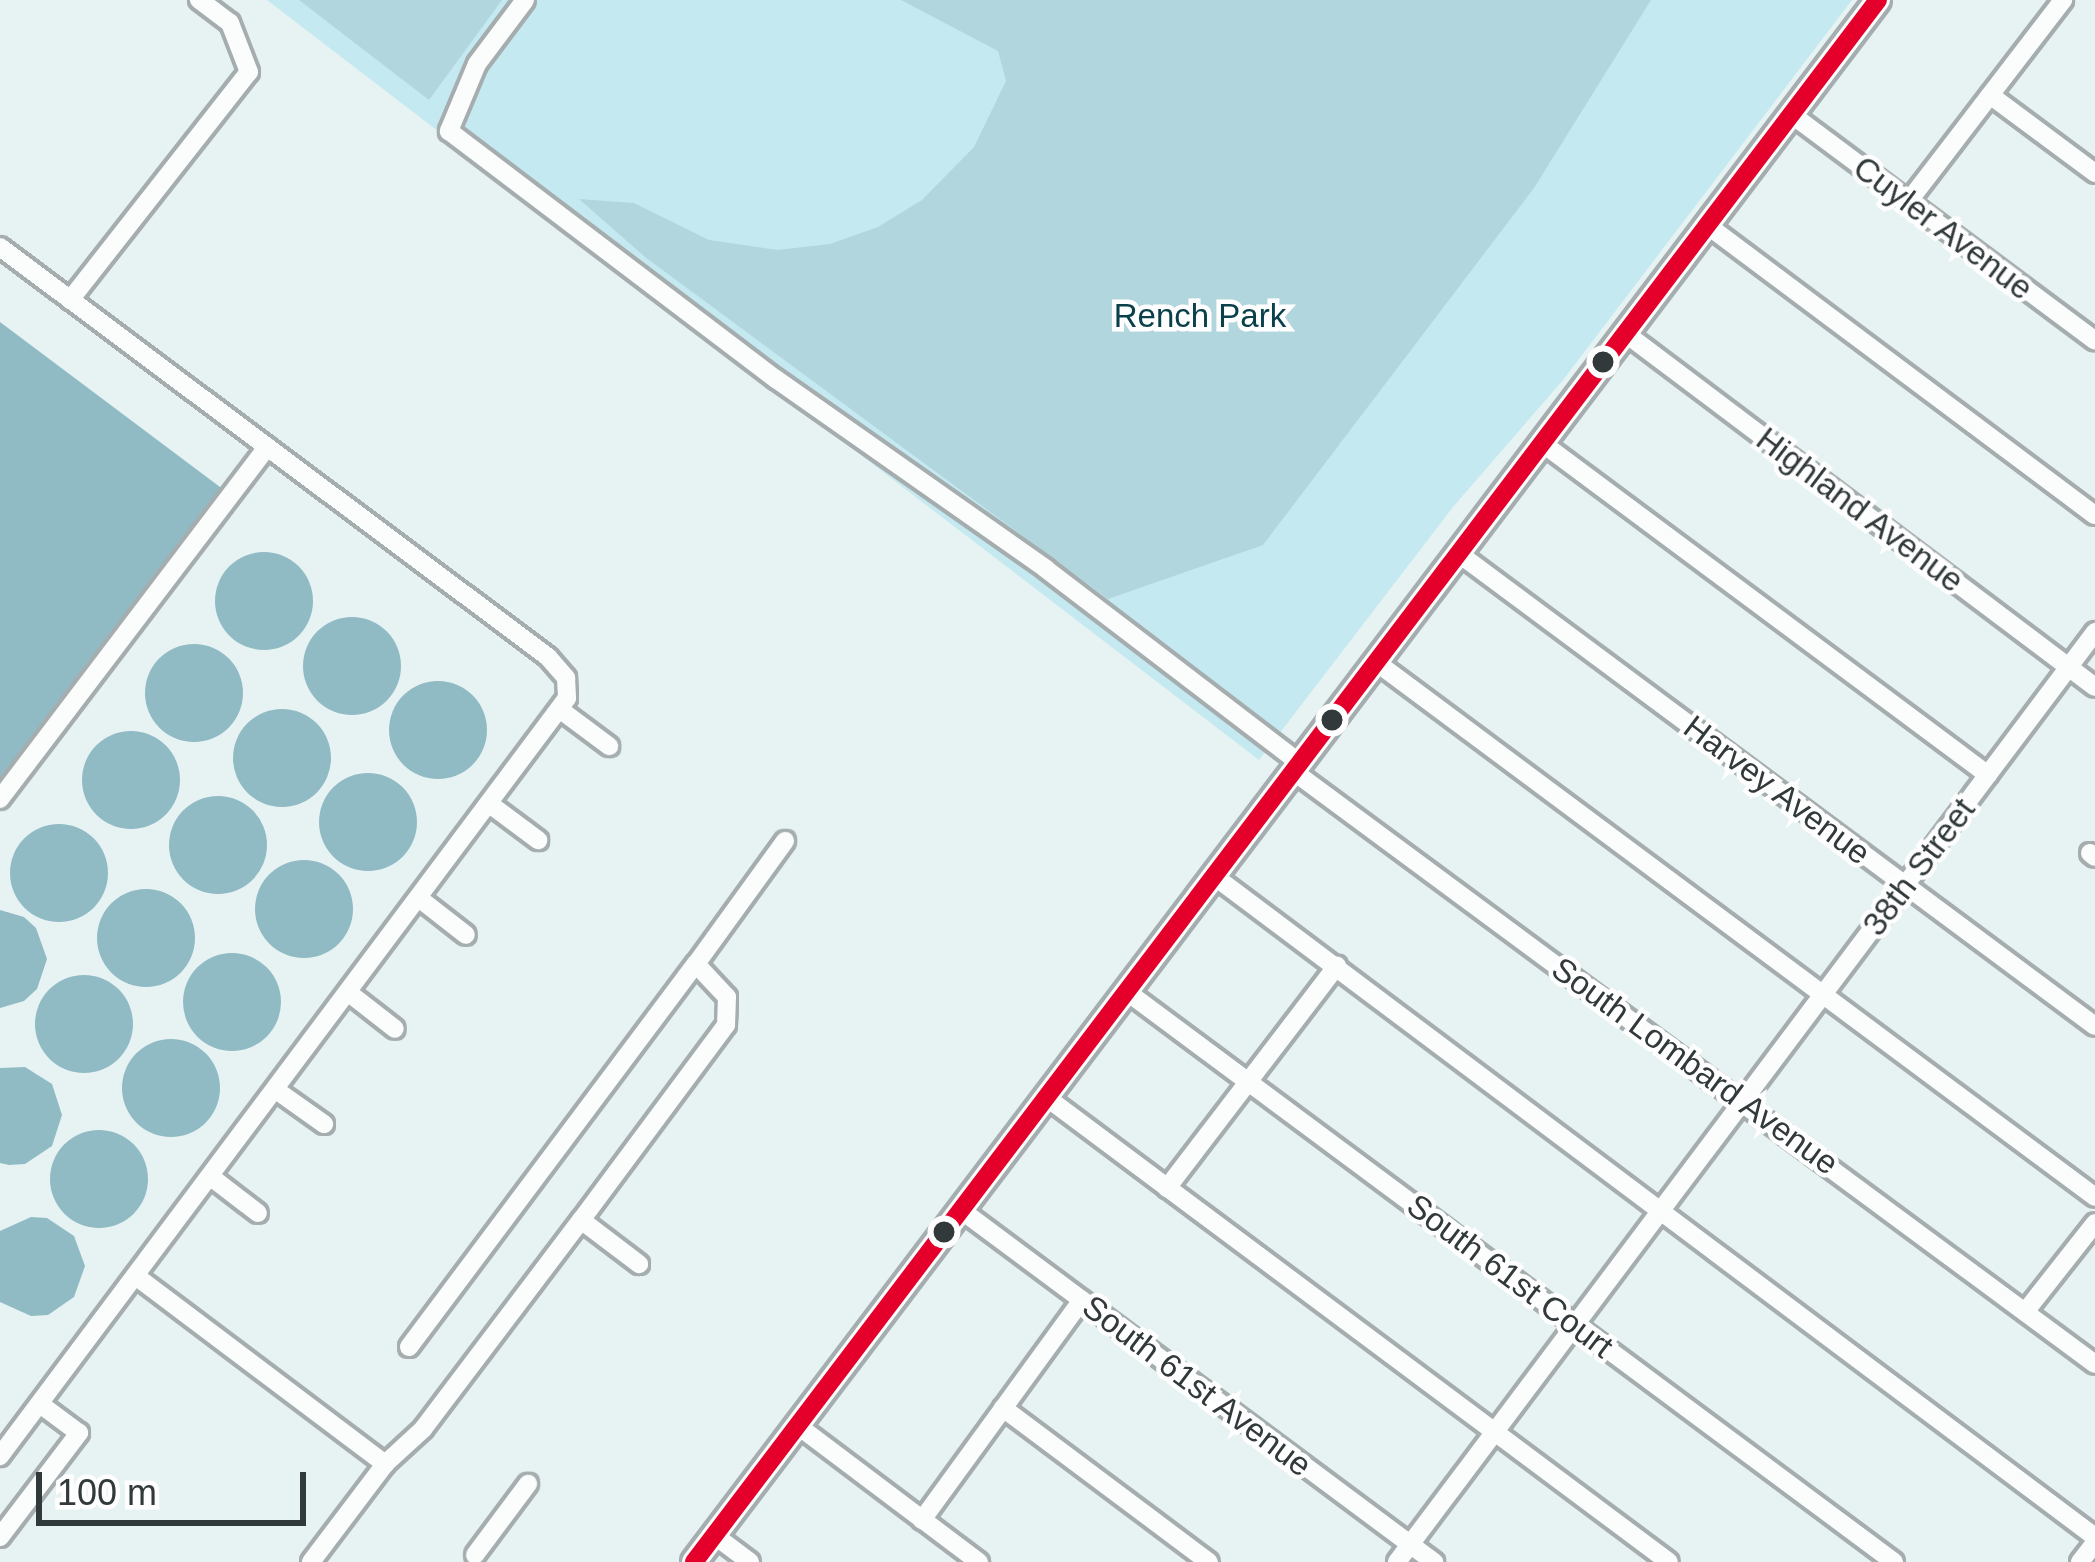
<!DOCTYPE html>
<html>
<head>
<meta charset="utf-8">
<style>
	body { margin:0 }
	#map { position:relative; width:2095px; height:1562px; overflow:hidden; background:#e7f2f3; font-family:Arial,sans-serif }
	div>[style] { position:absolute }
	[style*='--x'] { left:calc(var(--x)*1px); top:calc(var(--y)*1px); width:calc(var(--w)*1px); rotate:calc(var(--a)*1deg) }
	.green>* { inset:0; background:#c5e9f0 }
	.forest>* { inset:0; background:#b1d6de }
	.water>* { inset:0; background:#90bbc5 }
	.round { border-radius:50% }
	.roads { filter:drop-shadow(3px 0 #a5adaf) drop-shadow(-3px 0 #a5adaf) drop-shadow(0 3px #a5adaf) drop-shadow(0 -3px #a5adaf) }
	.minor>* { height:18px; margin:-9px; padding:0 9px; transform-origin:9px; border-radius:9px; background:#fbfdfd }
	.major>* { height:24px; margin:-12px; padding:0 12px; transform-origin:12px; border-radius:12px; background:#fbfdfd }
	.bus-1>* { height:18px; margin:-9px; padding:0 9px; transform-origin:9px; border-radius:9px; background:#e4002b }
	.dots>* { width:33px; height:33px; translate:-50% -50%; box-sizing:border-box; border:6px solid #fefefe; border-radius:50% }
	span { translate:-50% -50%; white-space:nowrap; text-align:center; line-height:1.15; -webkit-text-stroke:9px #fefefe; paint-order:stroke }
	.street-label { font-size:33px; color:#31393b }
	.park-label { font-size:33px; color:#09404a }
	.scale { position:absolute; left:36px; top:1472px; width:270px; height:54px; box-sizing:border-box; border:6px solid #31393b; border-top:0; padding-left:15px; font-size:36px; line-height:42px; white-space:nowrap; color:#31393b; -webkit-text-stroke:9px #fefefe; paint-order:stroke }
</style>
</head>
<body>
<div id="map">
	<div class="green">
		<i style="clip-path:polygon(267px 0,1852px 0,1563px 380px,1453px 507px,1259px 760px)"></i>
	</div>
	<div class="forest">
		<i style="clip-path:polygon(299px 0,502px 0,429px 100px)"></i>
		<i style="clip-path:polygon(901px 0,1651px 0,1534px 188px,1263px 545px,1108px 599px,645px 257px,579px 199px,634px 203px,709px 240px,777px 250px,830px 244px,878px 227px,922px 200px,974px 147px,1006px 81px,998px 51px)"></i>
	</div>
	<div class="water">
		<i style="clip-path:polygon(0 322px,224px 490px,0 789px)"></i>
		<i class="round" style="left:215px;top:552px;width:98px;height:98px"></i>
		<i class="round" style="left:303px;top:617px;width:98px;height:98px"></i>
		<i class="round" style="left:145px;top:644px;width:98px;height:98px"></i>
		<i class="round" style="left:389px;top:681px;width:98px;height:98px"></i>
		<i class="round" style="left:233px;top:709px;width:98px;height:98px"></i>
		<i class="round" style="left:82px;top:731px;width:98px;height:98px"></i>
		<i class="round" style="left:319px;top:773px;width:98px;height:98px"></i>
		<i class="round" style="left:169px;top:796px;width:98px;height:98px"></i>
		<i class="round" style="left:10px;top:824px;width:98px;height:98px"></i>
		<i class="round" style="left:255px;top:860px;width:98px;height:98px"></i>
		<i class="round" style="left:97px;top:889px;width:98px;height:98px"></i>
		<i style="clip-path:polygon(0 910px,24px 917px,36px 928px,47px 959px,37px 989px,24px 1001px,0 1008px)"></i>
		<i class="round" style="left:183px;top:953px;width:98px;height:98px"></i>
		<i class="round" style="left:35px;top:975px;width:98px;height:98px"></i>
		<i class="round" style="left:122px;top:1039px;width:98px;height:98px"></i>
		<i style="clip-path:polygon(25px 1067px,52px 1084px,62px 1115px,52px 1146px,25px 1164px,9px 1165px,0 1163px,0 1068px)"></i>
		<i class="round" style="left:50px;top:1130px;width:98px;height:98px"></i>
		<i style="clip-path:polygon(31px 1217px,47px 1218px,74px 1236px,85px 1266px,74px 1297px,48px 1315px,31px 1316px,0 1302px,0 1231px)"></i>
	</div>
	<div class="roads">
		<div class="minor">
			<i style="--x:525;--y:0;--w:80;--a:126.9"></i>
			<i style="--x:477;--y:64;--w:73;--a:112.7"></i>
			<i style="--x:449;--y:131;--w:410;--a:37.2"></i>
			<i style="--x:776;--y:379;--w:330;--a:35.1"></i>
			<i style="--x:1046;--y:569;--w:320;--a:37.4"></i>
			<i style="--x:1990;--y:95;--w:131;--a:36.6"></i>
			<i style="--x:1791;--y:114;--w:379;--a:36.7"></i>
			<i style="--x:1908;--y:202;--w:255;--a:-52.5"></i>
			<i style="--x:1707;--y:225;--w:484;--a:36.8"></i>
			<i style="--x:0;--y:247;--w:684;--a:36.8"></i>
			<i style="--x:548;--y:657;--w:28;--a:49"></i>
			<i style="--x:566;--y:678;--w:20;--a:87"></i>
			<i style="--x:567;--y:698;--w:947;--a:126.8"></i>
			<i style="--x:70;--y:300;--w:290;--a:-51.9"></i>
			<i style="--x:249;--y:72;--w:53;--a:-111.2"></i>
			<i style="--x:230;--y:23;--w:39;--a:-143"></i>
			<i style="--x:1625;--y:333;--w:588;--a:36.99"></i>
			<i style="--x:1542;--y:443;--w:556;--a:36.66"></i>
			<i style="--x:1458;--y:553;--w:793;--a:36.6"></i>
			<i style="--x:1376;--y:662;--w:896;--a:36.65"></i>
			<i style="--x:562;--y:711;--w:59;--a:36.7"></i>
			<i style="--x:1293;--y:771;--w:997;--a:36.48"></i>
			<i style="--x:0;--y:799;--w:442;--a:-52.8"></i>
			<i style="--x:491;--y:805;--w:59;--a:36.7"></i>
			<i style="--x:2090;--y:853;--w:6;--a:39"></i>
			<i style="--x:1214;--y:876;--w:1101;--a:36.88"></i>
			<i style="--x:420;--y:899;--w:58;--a:38"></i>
			<i style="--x:696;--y:964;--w:152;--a:-54.1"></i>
			<i style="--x:1126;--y:991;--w:957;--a:36.63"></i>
			<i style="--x:349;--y:993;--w:58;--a:38"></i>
			<i style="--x:276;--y:1090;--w:59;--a:35.3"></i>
			<i style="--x:1046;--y:1097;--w:777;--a:36.74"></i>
			<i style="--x:211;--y:1177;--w:59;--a:37.5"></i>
			<i style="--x:1167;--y:1188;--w:280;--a:-52.6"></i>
			<i style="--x:961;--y:1210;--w:590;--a:36.66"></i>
			<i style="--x:137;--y:1277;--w:311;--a:37"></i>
			<i style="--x:2025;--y:1312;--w:113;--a:-51.8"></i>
			<i style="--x:409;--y:1347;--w:479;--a:-53.2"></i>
			<i style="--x:696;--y:964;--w:45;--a:46.8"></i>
			<i style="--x:727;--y:997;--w:28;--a:92"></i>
			<i style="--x:726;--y:1025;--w:243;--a:126.6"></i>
			<i style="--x:1003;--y:1408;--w:257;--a:36.8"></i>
			<i style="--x:797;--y:1425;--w:228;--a:37"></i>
			<i style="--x:922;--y:1520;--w:272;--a:-54"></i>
			<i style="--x:714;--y:1535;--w:45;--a:36.9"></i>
			<i style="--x:0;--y:1537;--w:131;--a:-52.8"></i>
			<i style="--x:79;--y:1433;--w:49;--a:-143.4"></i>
			<i style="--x:475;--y:1555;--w:89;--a:-53.3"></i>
			<i style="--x:311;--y:1562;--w:123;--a:-52.9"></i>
			<i style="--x:385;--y:1464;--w:52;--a:-42.6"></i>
			<i style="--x:423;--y:1429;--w:262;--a:-52.9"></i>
			<i style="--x:581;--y:1220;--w:73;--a:37.2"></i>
			<i style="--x:1397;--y:1562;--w:1163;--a:-53.11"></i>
			<i style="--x:2080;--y:1562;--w:24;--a:-52"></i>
		</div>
		<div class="major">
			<i style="--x:694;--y:1562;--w:1960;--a:-52.84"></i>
		</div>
	</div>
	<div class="bus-1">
		<i style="--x:694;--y:1562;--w:1960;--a:-52.84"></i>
	</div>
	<div class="dots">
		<i style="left:1603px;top:362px;background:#31393b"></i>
		<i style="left:1332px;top:720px;background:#31393b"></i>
		<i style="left:944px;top:1232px;background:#31393b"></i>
	</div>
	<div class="street-label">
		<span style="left:1943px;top:228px;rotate:37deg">Cuyler Avenue</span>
		<span style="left:1860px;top:510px;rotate:37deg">Highland Avenue</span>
		<span style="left:1777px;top:790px;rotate:37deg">Harvey Avenue</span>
		<span style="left:1919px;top:867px;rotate:-53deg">38th Street</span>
		<span style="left:1695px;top:1066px;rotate:36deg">South Lombard Avenue</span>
		<span style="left:1510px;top:1276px;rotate:37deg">South 61st Court</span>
		<span style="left:1197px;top:1386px;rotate:37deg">South 61st Avenue</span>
	</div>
	<div class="park-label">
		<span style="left:1200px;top:316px">Rench Park</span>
	</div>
	<div class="scale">100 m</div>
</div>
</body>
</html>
